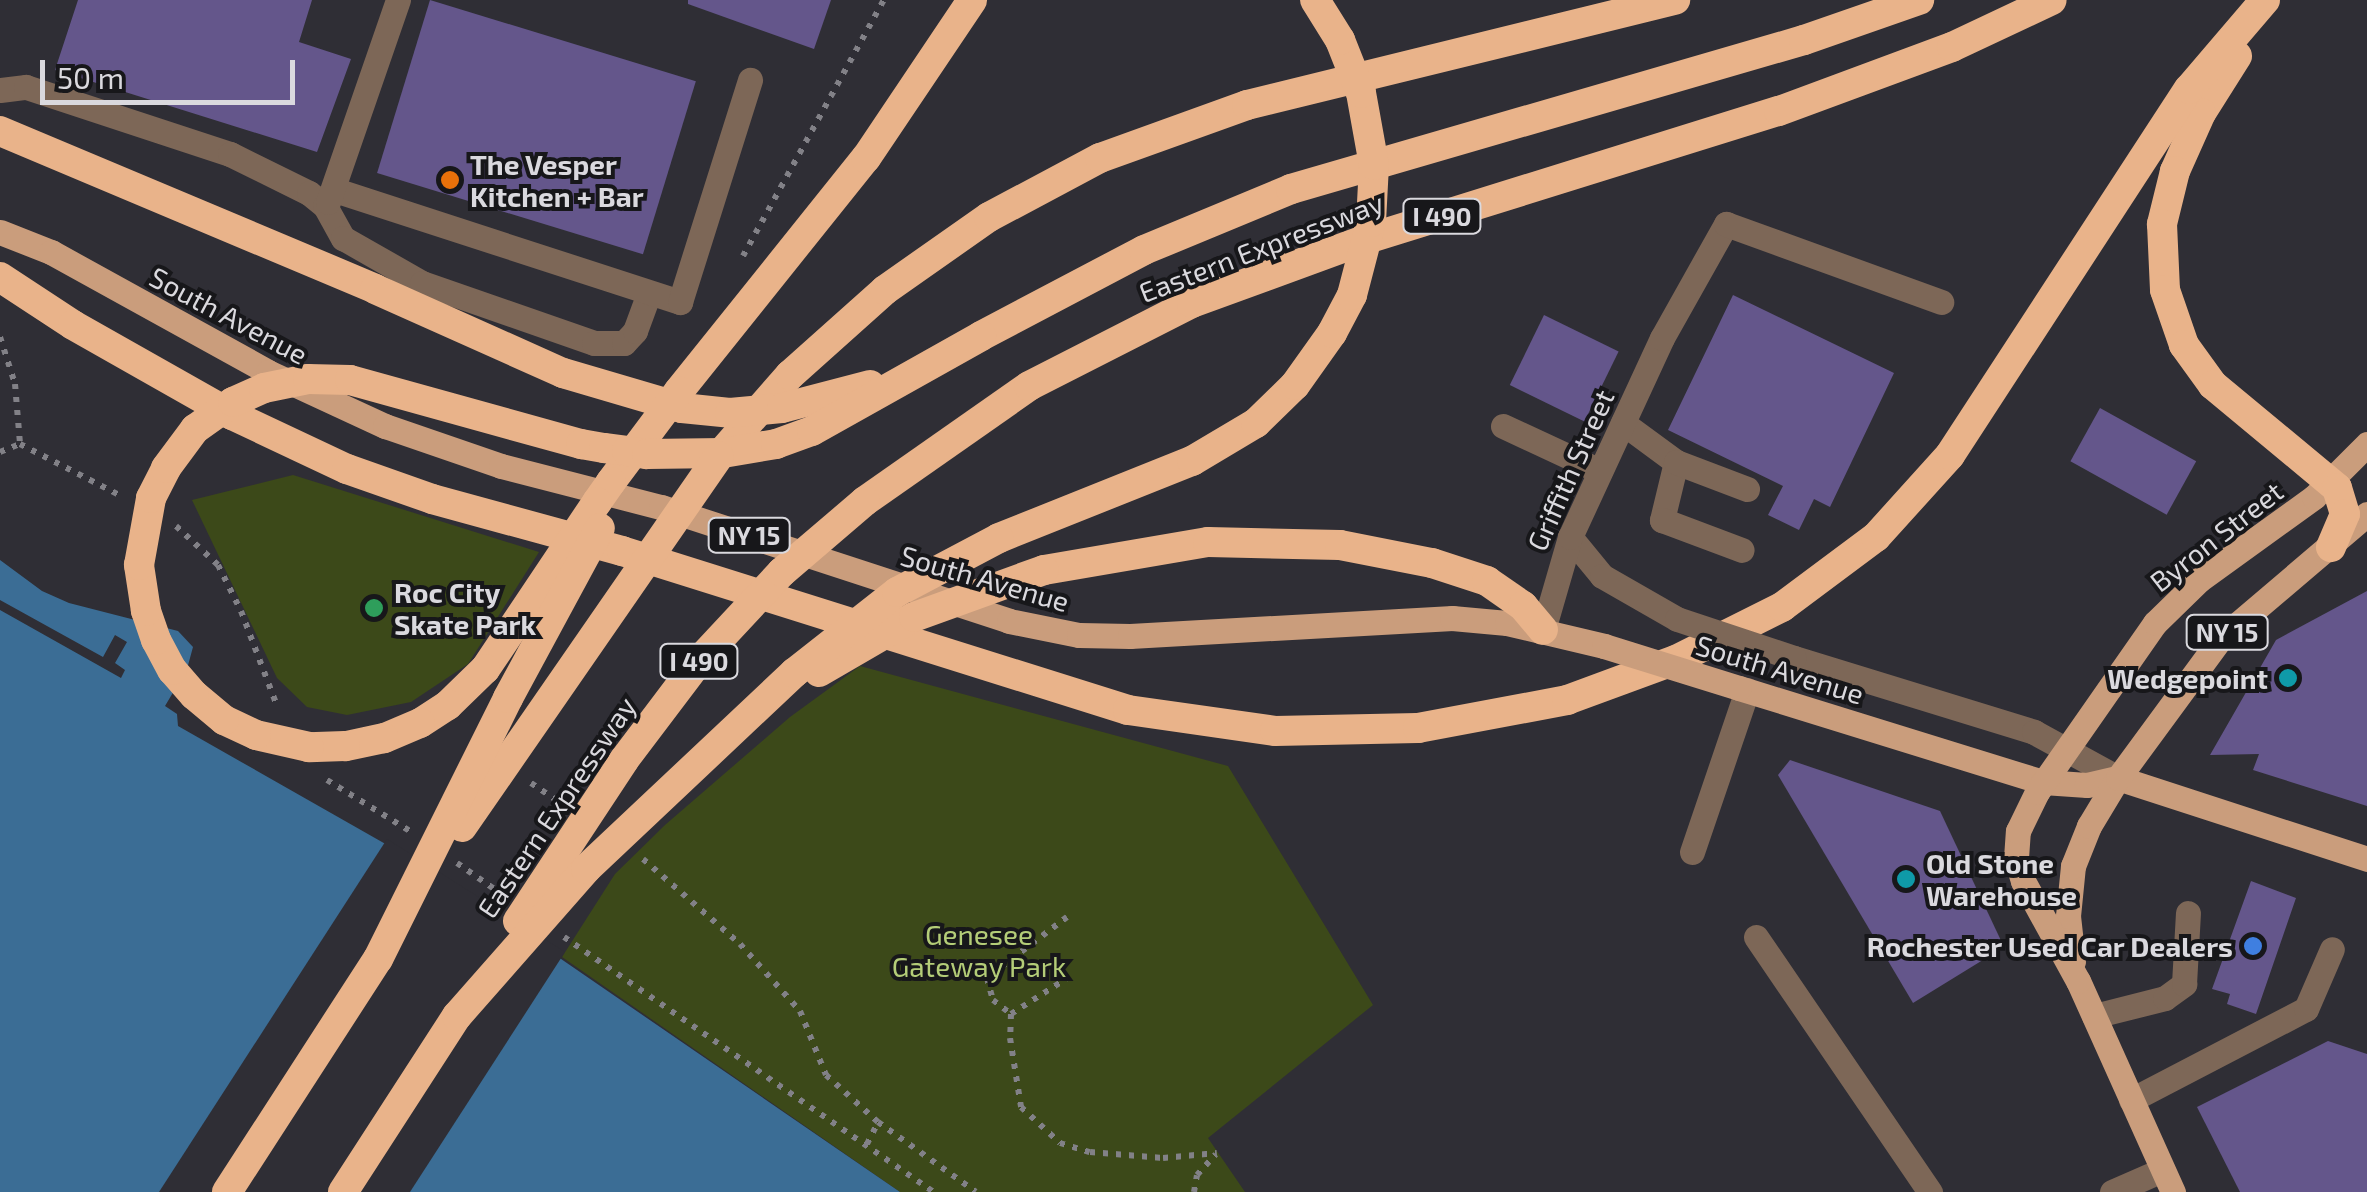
<!DOCTYPE html>
<html>
<head>
<meta charset="utf-8">
<style>
	body { margin:0 }
	#map { position:relative; width:2367px; height:1192px; overflow:hidden; background:#2f2e35; font-family:"Exo 2",sans-serif }
	div>[style] { position:absolute }
	[style*='--x'] { left:calc(var(--x)*1px); top:calc(var(--y)*1px); width:calc(var(--w)*1px); rotate:calc(var(--a)*1deg) }
	.green>* { inset:0; background:#3c4919 }
	.water>* { inset:0; background:#3b6d95 }
	.pier>* { inset:0; background:#2f2e35 }
	.building>* { inset:0; background:#64568b; transform-origin:0 0 }
	.path>* { height:6px; margin-top:-3px; transform-origin:0; background:repeating-linear-gradient(90deg,#828187 0 5px,transparent 0 13px) }
	.minor>* { height:25px; margin:-12.5px; padding:0 12.5px; transform-origin:12.5px; border-radius:12.5px; background:#7d6757 }
	.major>* { height:25px; margin:-12.5px; padding:0 12.5px; transform-origin:12.5px; border-radius:12.5px; background:#ca9d7c }
	.highway>* { height:30px; margin:-15px; padding:0 15px; transform-origin:15px; border-radius:15px; background:#e9b38a }
	.minor-bridge>* { height:25px; margin:-12.5px; padding:0 12.5px; transform-origin:12.5px; border-radius:12.5px; background:#7d6757 }
	.major-bridge>* { height:25px; margin:-12.5px; padding:0 12.5px; transform-origin:12.5px; border-radius:12.5px; background:#ca9d7c }
	.highway-bridge>* { height:30px; margin:-15px; padding:0 15px; transform-origin:15px; border-radius:15px; background:#e9b38a }
	.dots>* { width:28px; height:28px; translate:-50% -50%; box-sizing:border-box; border:5px solid #17171a; border-radius:50% }
	span { translate:-50% -50%; white-space:nowrap; text-align:center; line-height:1.15; -webkit-text-stroke:8px #17171a; paint-order:stroke }
	.shield-label span { padding:2px 8px; background:#17171a; border:2px solid; border-radius:8px; -webkit-text-stroke-width:0 }
	.shield-label { font-size:25px; color:#dad9de; font-weight:700 }
	.poi-label { font-size:28px; color:#dad9de; font-weight:700 }
	.left { translate:0 -50%; text-align:left }
	.right { translate:-100% -50%; text-align:right }
	.street-label { font-size:28px; color:#dad9de }
	.park-label { font-size:28px; color:#b4cd78 }
	.scale { position:absolute; left:40px; top:60px; width:255px; height:45px; box-sizing:border-box; border:5px solid #dad9de; border-top:0; padding-left:12px; font-size:30px; line-height:35px; white-space:nowrap; color:#dad9de; -webkit-text-stroke:8px #17171a; paint-order:stroke }
</style>
</head>
<body>
<div id="map">
	<div class="green">
		<i style="clip-path:polygon(293px 475px,539px 552px,468px 664px,411px 702px,347px 715px,307px 707px,277px 678px,192px 500px)"></i>
		<i style="clip-path:polygon(860px 666px,1228px 766px,1373px 1005px,1208px 1138px,1245px 1192px,900px 1192px,562px 957px,615px 874px,665px 825px,790px 717px)"></i>
	</div>
	<div class="water">
		<i style="clip-path:polygon(0 560px,42px 591px,69px 603px,178px 631px,193px 647px,187px 669px,165px 706px,177px 714px,178px 726px,433px 871px,900px 1192px,0 1192px,0 610px,121px 678px,125px 670px,115px 663px,127px 642px,115px 635px,103px 657px,0 600px)"></i>
	</div>
	<div class="pier">
		<i style="clip-path:polygon(387px 839px,565px 952px,410px 1192px,159px 1192px)"></i>
	</div>
	<div class="building">
		<i style="clip-path:polygon(78px 0,312px 0,299px 42px,351px 59px,317px 152px,55px 70px)"></i>
		<i style="left:430px;top:0;width:278px;height:181px;rotate:17deg"></i>
		<i style="clip-path:polygon(688px 0,831px 0,814px 49px,688px 4px)"></i>
		<i style="clip-path:polygon(1733px 295px,1894px 373px,1830px 507px,1814px 499px,1799px 530px,1768px 515px,1783px 486px,1668px 430px)"></i>
		<i style="left:1544px;top:315px;width:83px;height:78px;rotate:26deg"></i>
		<i style="left:2100px;top:408px;width:110px;height:61px;rotate:29deg"></i>
		<i style="clip-path:polygon(2367px 591px,2367px 806px,2253px 770px,2259px 754px,2210px 755px,2276px 640px)"></i>
		<i style="clip-path:polygon(1790px 760px,1940px 811px,2004px 947px,1913px 1003px,1778px 775px)"></i>
		<i style="clip-path:polygon(2251px 881px,2296px 898px,2256px 1014px,2227px 1004px,2230px 994px,2212px 989px)"></i>
		<i style="clip-path:polygon(2328px 1041px,2367px 1054px,2367px 1192px,2240px 1192px,2197px 1107px)"></i>
	</div>
	<div class="path">
		<i style="--x:743;--y:256;--w:292;--a:-61.2"></i>
		<i style="--x:0;--y:337;--w:49;--a:72.3"></i>
		<i style="--x:15;--y:384;--w:60;--a:85.2"></i>
		<i style="--x:20;--y:444;--w:114;--a:27.2"></i>
		<i style="--x:0;--y:452;--w:22;--a:-22"></i>
		<i style="--x:176;--y:526;--w:57;--a:42.9"></i>
		<i style="--x:218;--y:565;--w:51;--a:63.4"></i>
		<i style="--x:241;--y:611;--w:102;--a:69.2"></i>
		<i style="--x:327;--y:780;--w:97;--a:31.6"></i>
		<i style="--x:531;--y:783;--w:37;--a:34"></i>
		<i style="--x:643;--y:859;--w:129;--a:41.2"></i>
		<i style="--x:740;--y:944;--w:90;--a:48.2"></i>
		<i style="--x:800;--y:1011;--w:69;--a:67.9"></i>
		<i style="--x:826;--y:1075;--w:70;--a:42.1"></i>
		<i style="--x:878;--y:1122;--w:120;--a:35.5"></i>
		<i style="--x:457;--y:863;--w:52;--a:34.9"></i>
		<i style="--x:1067;--y:917;--w:101;--a:142.7"></i>
		<i style="--x:987;--y:978;--w:23;--a:75"></i>
		<i style="--x:993;--y:1000;--w:23;--a:38"></i>
		<i style="--x:1011;--y:1014;--w:24;--a:92"></i>
		<i style="--x:1010;--y:1038;--w:70;--a:80.9"></i>
		<i style="--x:1021;--y:1107;--w:53;--a:42.7"></i>
		<i style="--x:1060;--y:1143;--w:31;--a:17"></i>
		<i style="--x:1090;--y:1152;--w:73;--a:4.7"></i>
		<i style="--x:1163;--y:1158;--w:54;--a:-5.3"></i>
		<i style="--x:564;--y:937;--w:449;--a:34.6"></i>
		<i style="--x:1011;--y:1014;--w:65;--a:-32.5"></i>
		<i style="--x:867;--y:1144;--w:25;--a:-63"></i>
		<i style="--x:1194;--y:1192;--w:17;--a:-80"></i>
		<i style="--x:1197;--y:1175;--w:28;--a:-48"></i>
	</div>
	<div class="minor">
		<i style="--x:0;--y:90;--w:26;--a:-7"></i>
		<i style="--x:26;--y:87;--w:215;--a:18.2"></i>
		<i style="--x:230;--y:154;--w:88;--a:26.3"></i>
		<i style="--x:309;--y:193;--w:21;--a:39"></i>
		<i style="--x:325;--y:206;--w:37;--a:61"></i>
		<i style="--x:343;--y:238;--w:91;--a:29.7"></i>
		<i style="--x:422;--y:283;--w:182;--a:19.2"></i>
		<i style="--x:594;--y:343;--w:30;--a:0"></i>
		<i style="--x:624;--y:343;--w:16;--a:-47"></i>
		<i style="--x:635;--y:331;--w:40;--a:-69.8"></i>
		<i style="--x:335;--y:190;--w:363;--a:18"></i>
		<i style="--x:680;--y:302;--w:233;--a:-72.5"></i>
		<i style="--x:328;--y:202;--w:214;--a:-70.9"></i>
		<i style="--x:1623;--y:423;--w:66;--a:36.3"></i>
		<i style="--x:1676;--y:462;--w:60;--a:103.6"></i>
		<i style="--x:1662;--y:520;--w:85;--a:20.6"></i>
		<i style="--x:1503;--y:426;--w:107;--a:24.9"></i>
		<i style="--x:1676;--y:462;--w:76;--a:20.8"></i>
		<i style="--x:1570;--y:537;--w:50;--a:50.6"></i>
		<i style="--x:1602;--y:576;--w:86;--a:29.8"></i>
		<i style="--x:1543;--y:630;--w:97;--a:-73.8"></i>
		<i style="--x:1570;--y:537;--w:219;--a:-65.2"></i>
		<i style="--x:1662;--y:338;--w:131;--a:-60.7"></i>
		<i style="--x:1726;--y:224;--w:229;--a:19.9"></i>
		<i style="--x:1794;--y:658;--w:251;--a:17.1"></i>
		<i style="--x:2034;--y:732;--w:96;--a:28.7"></i>
		<i style="--x:1692;--y:852;--w:171;--a:-71.2"></i>
		<i style="--x:1756;--y:937;--w:309;--a:55.7"></i>
		<i style="--x:2094;--y:1016;--w:73;--a:-14.2"></i>
		<i style="--x:2165;--y:998;--w:24;--a:-36"></i>
		<i style="--x:2184;--y:984;--w:71;--a:-86.8"></i>
		<i style="--x:2131;--y:1100;--w:197;--a:-27.5"></i>
		<i style="--x:2306;--y:1009;--w:65;--a:-66.6"></i>
		<i style="--x:2112;--y:1192;--w:55;--a:-23.7"></i>
	</div>
	<div class="major">
		<i style="--x:0;--y:232;--w:55;--a:21.4"></i>
		<i style="--x:51;--y:252;--w:248;--a:28.9"></i>
		<i style="--x:268;--y:372;--w:129;--a:24.8"></i>
		<i style="--x:385;--y:426;--w:123;--a:19"></i>
		<i style="--x:501;--y:466;--w:165;--a:14.4"></i>
		<i style="--x:661;--y:507;--w:366;--a:18.1"></i>
		<i style="--x:1009;--y:621;--w:71;--a:11.3"></i>
		<i style="--x:1079;--y:635;--w:51;--a:1.1"></i>
		<i style="--x:1130;--y:636;--w:323;--a:-3.2"></i>
		<i style="--x:1452;--y:618;--w:55;--a:5.2"></i>
		<i style="--x:1507;--y:623;--w:100;--a:13.3"></i>
		<i style="--x:1739;--y:688;--w:318;--a:17.2"></i>
		<i style="--x:2043;--y:782;--w:44;--a:3.9"></i>
		<i style="--x:2087;--y:785;--w:32;--a:-13"></i>
		<i style="--x:2118;--y:778;--w:262;--a:18"></i>
		<i style="--x:2073;--y:961;--w:45;--a:-96.3"></i>
		<i style="--x:2068;--y:916;--w:50;--a:-84.3"></i>
		<i style="--x:2073;--y:866;--w:43;--a:-68.2"></i>
		<i style="--x:2089;--y:826;--w:56;--a:-58.9"></i>
		<i style="--x:2118;--y:778;--w:172;--a:-53.7"></i>
		<i style="--x:2220;--y:639;--w:193;--a:-40.4"></i>
		<i style="--x:2173;--y:1192;--w:231;--a:-114.2"></i>
		<i style="--x:2078;--y:981;--w:114;--a:-118.8"></i>
		<i style="--x:2023;--y:881;--w:24;--a:-107"></i>
		<i style="--x:2016;--y:858;--w:27;--a:-86"></i>
		<i style="--x:2018;--y:831;--w:43;--a:-64"></i>
		<i style="--x:2037;--y:792;--w:206;--a:-55.1"></i>
		<i style="--x:2155;--y:623;--w:62;--a:-44.3"></i>
		<i style="--x:2199;--y:580;--w:142;--a:-35.8"></i>
		<i style="--x:2314;--y:497;--w:75;--a:-45"></i>
	</div>
	<div class="highway">
		<i style="--x:2237;--y:56;--w:67;--a:122.3"></i>
		<i style="--x:2201;--y:113;--w:64;--a:114.1"></i>
		<i style="--x:2175;--y:171;--w:55;--a:103.8"></i>
		<i style="--x:2162;--y:224;--w:66;--a:87.4"></i>
		<i style="--x:2165;--y:290;--w:58;--a:70.9"></i>
		<i style="--x:2184;--y:345;--w:49;--a:54.1"></i>
		<i style="--x:2213;--y:385;--w:161;--a:39.7"></i>
		<i style="--x:2337;--y:488;--w:27;--a:73"></i>
		<i style="--x:2345;--y:514;--w:36;--a:113"></i>
		<i style="--x:0;--y:131;--w:407;--a:22.8"></i>
		<i style="--x:0;--y:277;--w:87;--a:33.3"></i>
		<i style="--x:73;--y:325;--w:183;--a:29.5"></i>
		<i style="--x:232;--y:415;--w:127;--a:25.2"></i>
		<i style="--x:347;--y:469;--w:90;--a:19.4"></i>
		<i style="--x:432;--y:499;--w:197;--a:15.3"></i>
		<i style="--x:622;--y:551;--w:530;--a:17.44"></i>
		<i style="--x:1128;--y:710;--w:148;--a:8.1"></i>
		<i style="--x:1275;--y:731;--w:143;--a:-1.2"></i>
		<i style="--x:1418;--y:728;--w:152;--a:-10.6"></i>
		<i style="--x:1567;--y:700;--w:116;--a:-20.2"></i>
		<i style="--x:1676;--y:660;--w:119;--a:-26.6"></i>
		<i style="--x:1782;--y:607;--w:117;--a:-36.7"></i>
		<i style="--x:1876;--y:537;--w:110;--a:-47.9"></i>
		<i style="--x:1950;--y:455;--w:437;--a:-56.9"></i>
		<i style="--x:2189;--y:89;--w:117;--a:-49.5"></i>
		<i style="--x:981;--y:336;--w:184;--a:-27.8"></i>
		<i style="--x:1144;--y:250;--w:159;--a:-22.5"></i>
		<i style="--x:1291;--y:189;--w:534;--a:-16.2"></i>
		<i style="--x:1804;--y:40;--w:122;--a:-19.2"></i>
		<i style="--x:679;--y:391;--w:299;--a:-51.3"></i>
		<i style="--x:866;--y:158;--w:190;--a:-56.1"></i>
		<i style="--x:719;--y:456;--w:108;--a:-48.8"></i>
		<i style="--x:790;--y:375;--w:127;--a:-41.8"></i>
		<i style="--x:885;--y:290;--w:127;--a:-35.1"></i>
		<i style="--x:989;--y:217;--w:126;--a:-28"></i>
		<i style="--x:1100;--y:158;--w:156;--a:-19.8"></i>
		<i style="--x:1247;--y:105;--w:441;--a:-13.8"></i>
		<i style="--x:865;--y:501;--w:200;--a:-35"></i>
		<i style="--x:1029;--y:386;--w:183;--a:-27"></i>
		<i style="--x:1192;--y:303;--w:186;--a:-20.1"></i>
		<i style="--x:1367;--y:239;--w:431;--a:-17.3"></i>
		<i style="--x:1779;--y:111;--w:184;--a:-20.3"></i>
		<i style="--x:1952;--y:47;--w:110;--a:-25.2"></i>
		<i style="--x:999;--y:538;--w:208;--a:-21.8"></i>
		<i style="--x:1192;--y:461;--w:74;--a:-30.7"></i>
		<i style="--x:1044;--y:570;--w:166;--a:-9.7"></i>
		<i style="--x:1208;--y:542;--w:132;--a:1.3"></i>
		<i style="--x:1340;--y:545;--w:94;--a:11.1"></i>
		<i style="--x:1432;--y:563;--w:58;--a:18.1"></i>
		<i style="--x:1487;--y:581;--w:44;--a:34.8"></i>
		<i style="--x:1523;--y:606;--w:31;--a:50"></i>
		<i style="--x:227;--y:1192;--w:278;--a:-57.1"></i>
		<i style="--x:343;--y:1192;--w:210;--a:-57.1"></i>
	</div>
	<div class="minor-bridge">
		<i style="--x:1677;--y:619;--w:123;--a:18.4"></i>
	</div>
	<div class="major-bridge">
		<i style="--x:1604;--y:646;--w:141;--a:17.3"></i>
	</div>
	<div class="highway-bridge">
		<i style="--x:375;--y:289;--w:206;--a:24.1"></i>
		<i style="--x:563;--y:373;--w:124;--a:16.4"></i>
		<i style="--x:682;--y:408;--w:48;--a:5.9"></i>
		<i style="--x:730;--y:413;--w:52;--a:-5.5"></i>
		<i style="--x:782;--y:408;--w:91;--a:-14.6"></i>
		<i style="--x:679;--y:391;--w:114;--a:126.8"></i>
		<i style="--x:611;--y:482;--w:24;--a:125"></i>
		<i style="--x:597;--y:502;--w:201;--a:123.8"></i>
		<i style="--x:485;--y:669;--w:52;--a:135.8"></i>
		<i style="--x:448;--y:705;--w:33;--a:147"></i>
		<i style="--x:420;--y:723;--w:39;--a:157"></i>
		<i style="--x:384;--y:738;--w:40;--a:168"></i>
		<i style="--x:345;--y:746;--w:36;--a:178"></i>
		<i style="--x:309;--y:747;--w:54;--a:-167.2"></i>
		<i style="--x:256;--y:735;--w:35;--a:-155"></i>
		<i style="--x:224;--y:720;--w:39;--a:-140"></i>
		<i style="--x:194;--y:695;--w:33;--a:-131"></i>
		<i style="--x:172;--y:670;--w:34;--a:-118"></i>
		<i style="--x:156;--y:640;--w:31;--a:-109"></i>
		<i style="--x:146;--y:611;--w:47;--a:-98.7"></i>
		<i style="--x:139;--y:565;--w:68;--a:-79.8"></i>
		<i style="--x:151;--y:498;--w:34;--a:-63"></i>
		<i style="--x:166;--y:468;--w:49;--a:-53.4"></i>
		<i style="--x:195;--y:429;--w:47;--a:-35.4"></i>
		<i style="--x:233;--y:402;--w:34;--a:-24"></i>
		<i style="--x:264;--y:388;--w:45;--a:-11.6"></i>
		<i style="--x:308;--y:379;--w:42;--a:1.4"></i>
		<i style="--x:350;--y:380;--w:240;--a:15.5"></i>
		<i style="--x:581;--y:444;--w:23;--a:10"></i>
		<i style="--x:604;--y:448;--w:23;--a:7"></i>
		<i style="--x:627;--y:451;--w:20;--a:9"></i>
		<i style="--x:647;--y:454;--w:76;--a:-0.8"></i>
		<i style="--x:723;--y:453;--w:54;--a:-9.6"></i>
		<i style="--x:776;--y:444;--w:38;--a:-20"></i>
		<i style="--x:812;--y:431;--w:194;--a:-29.3"></i>
		<i style="--x:1256;--y:423;--w:54;--a:-44.3"></i>
		<i style="--x:1295;--y:385;--w:64;--a:-54.6"></i>
		<i style="--x:1332;--y:333;--w:43;--a:-62.2"></i>
		<i style="--x:1352;--y:295;--w:75;--a:-75.4"></i>
		<i style="--x:1371;--y:222;--w:57;--a:-87"></i>
		<i style="--x:1374;--y:165;--w:73;--a:-100.2"></i>
		<i style="--x:1361;--y:93;--w:57;--a:-111.6"></i>
		<i style="--x:1340;--y:40;--w:47;--a:-122"></i>
		<i style="--x:819;--y:672;--w:110;--a:-30.1"></i>
		<i style="--x:914;--y:617;--w:138;--a:-19.9"></i>
		<i style="--x:462;--y:827;--w:451;--a:-55.3"></i>
		<i style="--x:518;--y:921;--w:193;--a:-56.6"></i>
		<i style="--x:624;--y:760;--w:123;--a:-52.9"></i>
		<i style="--x:698;--y:662;--w:123;--a:-47"></i>
		<i style="--x:782;--y:572;--w:109;--a:-40.5"></i>
		<i style="--x:378;--y:959;--w:292;--a:-63.5"></i>
		<i style="--x:508;--y:698;--w:193;--a:-61.6"></i>
		<i style="--x:457;--y:1016;--w:196;--a:-48.7"></i>
		<i style="--x:586;--y:869;--w:286;--a:-43.3"></i>
		<i style="--x:794;--y:673;--w:131;--a:-38.2"></i>
		<i style="--x:897;--y:592;--w:115;--a:-27.9"></i>
	</div>
	<div class="dots">
		<i style="left:450px;top:180px;background:#e8710a"></i>
		<i style="left:374px;top:608px;background:#2e9e5b"></i>
		<i style="left:2288px;top:678px;background:#0f9aa8"></i>
		<i style="left:1906px;top:879px;background:#0f9aa8"></i>
		<i style="left:2253px;top:946px;background:#3f7fe0"></i>
	</div>
	<div class="shield-label">
		<span style="left:1442px;top:216px">I 490</span>
		<span style="left:749px;top:535px">NY 15</span>
		<span style="left:2227px;top:632px">NY 15</span>
		<span style="left:699px;top:661px">I 490</span>
	</div>
	<div class="poi-label">
		<span class="left" style="left:470px;top:180px">The Vesper<br>Kitchen + Bar</span>
		<span class="left" style="left:394px;top:608px">Roc City<br>Skate Park</span>
		<span class="right" style="left:2268px;top:678px">Wedgepoint</span>
		<span class="left" style="left:1926px;top:879px">Old Stone<br>Warehouse</span>
		<span class="right" style="left:2233px;top:946px">Rochester Used Car Dealers</span>
	</div>
	<div class="street-label">
		<span style="left:1261px;top:247px;rotate:-21deg">Eastern Expressway</span>
		<span style="left:229px;top:315px;rotate:28deg">South Avenue</span>
		<span style="left:1570px;top:470px;rotate:-66deg">Griffith Street</span>
		<span style="left:2216px;top:536px;rotate:-38deg">Byron Street</span>
		<span style="left:985px;top:578px;rotate:16deg">South Avenue</span>
		<span style="left:1780px;top:669px;rotate:17deg">South Avenue</span>
		<span style="left:556px;top:807px;rotate:-56deg">Eastern Expressway</span>
	</div>
	<div class="park-label">
		<span style="left:979px;top:950px">Genesee<br>Gateway Park</span>
	</div>
	<div class="scale">50 m</div>
</div>
</body>
</html>
